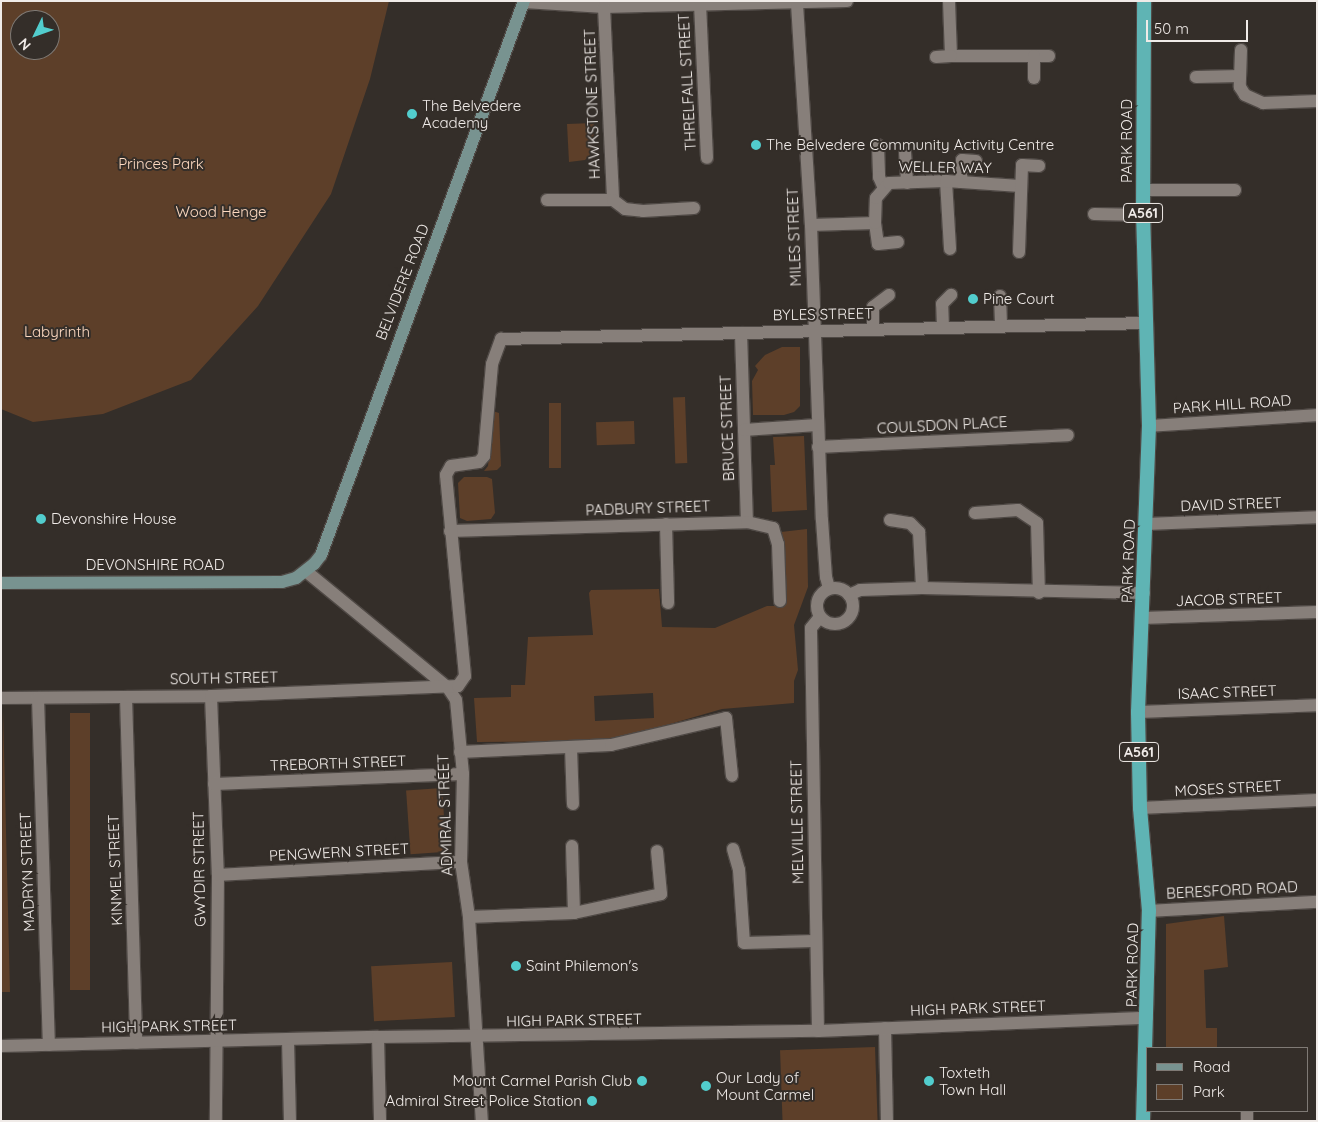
<!DOCTYPE html>
<html>
<head>
<meta charset="utf-8">
<style>
	body { margin:0 }
	#map { position:relative; width:1318px; height:1122px; overflow:hidden; background:#342e29; font-family:Quicksand,sans-serif }
	div>[style] { position:absolute }
	[style*='--x'] { left:calc(var(--x)*1px); top:calc(var(--y)*1px); width:calc(var(--w)*1px); rotate:calc(var(--a)*1deg) }
	.green>* { inset:0; background:#5d3f29; transform-origin:0 0 }
	.roads { filter:drop-shadow(1px 0 #4f4945) drop-shadow(-1px 0 #4f4945) drop-shadow(0 1px #4f4945) drop-shadow(0 -1px #4f4945) }
	.minor>* { height:12px; margin:-6px; padding:0 6px; transform-origin:6px; border-radius:6px; background:#877f7a }
	.minor>.ring { margin:-6px; padding:0; box-sizing:content-box; background:none; border:12px solid #877f7a; border-radius:50% }
	.secondary>* { height:12px; margin:-6px; padding:0 6px; transform-origin:6px; border-radius:6px; background:#789390 }
	.trunk>* { height:14px; margin:-7px; padding:0 7px; transform-origin:7px; border-radius:7px; background:#5fb4b4 }
	.dots>* { width:14px; height:14px; translate:-50% -50%; box-sizing:border-box; border:2px solid #342e29; border-radius:50% }
	span { translate:-50% -50%; white-space:nowrap; text-align:center; line-height:1.15; -webkit-text-stroke:4px #342e29; paint-order:stroke }
	.shield-label span { padding:1px 4px; background:#342e29; border:1px solid; border-radius:4px; -webkit-text-stroke-width:0 }
	.shield-label { font-size:14px; color:#f0ebe8; font-weight:700 }
	.street-label { font-size:15px; color:#f0ebe8 }
	.poi-label { font-size:15px; color:#f0ebe8 }
	.left { translate:0 -50%; text-align:left }
	.right { translate:-100% -50%; text-align:right }
	.park-label { font-size:15px; color:#fdd9c0 }
	.frame { position:absolute; inset:0; border:2px solid #f0ebe8; pointer-events:none }
	.legend { position:absolute; left:1146px; top:1047px; width:162px; height:65px; box-sizing:border-box; background:#342e29; border:1px solid #7f7a75; margin:0; padding:6px 9px; list-style:none; font-size:15px; color:#f0ebe8 }
	.legend li { display:flex; align-items:center; gap:10px; height:25px }
	.legend b { width:25px; border:1px solid #7f7a75 }
	.north { position:absolute; left:10px; top:10px; width:50px; height:50px; box-sizing:border-box; background:#342e29; border:1px solid #7f7a75; border-radius:50%; rotate:228deg; font-size:14px; font-weight:700; line-height:20px; text-align:center; color:#f0ebe8 }
	.north::after { content:''; display:block; margin:auto; width:18px; height:22px; background:#52cdcd; clip-path:polygon(50% 0,100% 100%,50% 72%,0 100%) }
	.scale { position:absolute; left:1146px; top:20px; width:102px; height:22px; box-sizing:border-box; border:2px solid #f0ebe8; border-top:0; padding-left:6px; font-size:15px; line-height:18px; white-space:nowrap; color:#f0ebe8; -webkit-text-stroke:4px #342e29; paint-order:stroke }
</style>
</head>
<body>
<div id="map">
	<div class="green">
		<i style="clip-path:polygon(evenodd,1px 1px,389px 1px,370px 79px,331px 194px,258px 306px,191px 380px,103px 414px,33px 422px,1px 409px,1px 1px,20px 20px,50px 20px,50px 50px,20px 50px,20px 20px)"></i>
		<i style="clip-path:polygon(594px 123px,593px 152px,585px 160px,569px 162px,567px 124px)"></i>
		<i style="clip-path:polygon(782px 347px,800px 347px,800px 406px,794px 412px,784px 415px,753px 415px,752px 381px,758px 370px,755px 366px,765px 355px)"></i>
		<i style="left:685px;top:397px;width:66px;height:12px;rotate:88deg"></i>
		<i style="left:549px;top:403px;width:12px;height:65px"></i>
		<i style="clip-path:polygon(493px 411px,499px 413px,501px 466px,497px 470px,484px 471px,488px 466px)"></i>
		<i style="left:634px;top:421px;width:23px;height:38px;rotate:88deg"></i>
		<i style="clip-path:polygon(804px 436px,807px 510px,772px 512px,770px 465px,775px 465px,773px 437px)"></i>
		<i style="clip-path:polygon(464px 477px,487px 477px,492px 479px,495px 513px,491px 519px,467px 521px,460px 518px,458px 483px)"></i>
		<i style="clip-path:polygon(evenodd,807px 529px,808px 587px,794px 625px,798px 670px,794px 681px,794px 703px,722px 709px,611px 741px,477px 742px,474px 698px,511px 697px,511px 685px,525px 685px,528px 637px,593px 635px,589px 593px,591px 590px,659px 589px,662px 627px,715px 628px,767px 606px,782px 606px,781px 532px,807px 529px,653px 693px,654px 718px,595px 721px,594px 696px,653px 693px)"></i>
		<i style="clip-path:polygon(3px 710px,10px 992px,1px 992px)"></i>
		<i style="left:70px;top:713px;width:20px;height:277px"></i>
		<i style="left:442px;top:788px;width:64px;height:36px;rotate:86deg"></i>
		<i style="clip-path:polygon(1224px 916px,1228px 967px,1204px 970px,1206px 1028px,1217px 1028px,1217px 1048px,1166px 1048px,1166px 924px)"></i>
		<i style="left:452px;top:962px;width:55px;height:81px;rotate:87deg"></i>
		<i style="left:875px;top:1047px;width:74px;height:95px;rotate:88deg"></i>
	</div>
	<div class="roads">
		<div class="minor">
			<i style="--x:949;--y:1;--w:55;--a:87.9"></i>
			<i style="--x:951;--y:56;--w:98;--a:0"></i>
			<i style="--x:524;--y:2;--w:80;--a:3.6"></i>
			<i style="--x:604;--y:7;--w:243;--a:-1.4"></i>
			<i style="--x:700;--y:4;--w:154;--a:87.4"></i>
			<i style="--x:797;--y:4;--w:221;--a:86.4"></i>
			<i style="--x:811;--y:225;--w:295;--a:87.9"></i>
			<i style="--x:822;--y:520;--w:57;--a:86"></i>
			<i style="--x:826;--y:577;--w:11;--a:75"></i>
			<i style="--x:604;--y:7;--w:193;--a:87.3"></i>
			<i style="--x:1241;--y:50;--w:37;--a:92"></i>
			<i style="--x:1240;--y:87;--w:9;--a:58"></i>
			<i style="--x:1245;--y:95;--w:20;--a:24"></i>
			<i style="--x:1263;--y:103;--w:54;--a:-2.1"></i>
			<i style="--x:1034;--y:56;--w:22;--a:90"></i>
			<i style="--x:936;--y:57;--w:15;--a:-4"></i>
			<i style="--x:1196;--y:77;--w:44;--a:-1.3"></i>
			<i style="--x:878;--y:145;--w:32;--a:88"></i>
			<i style="--x:879;--y:177;--w:10;--a:66"></i>
			<i style="--x:905;--y:152;--w:31;--a:86"></i>
			<i style="--x:946;--y:181;--w:68;--a:86.6"></i>
			<i style="--x:961;--y:182;--w:22;--a:-87"></i>
			<i style="--x:962;--y:160;--w:14;--a:4"></i>
			<i style="--x:1143;--y:190;--w:92;--a:0"></i>
			<i style="--x:547;--y:200;--w:66;--a:0"></i>
			<i style="--x:613;--y:200;--w:15;--a:37"></i>
			<i style="--x:625;--y:209;--w:18;--a:6"></i>
			<i style="--x:643;--y:211;--w:51;--a:-3.4"></i>
			<i style="--x:1094;--y:214;--w:49;--a:1.2"></i>
			<i style="--x:875;--y:223;--w:21;--a:82"></i>
			<i style="--x:878;--y:244;--w:20;--a:-6"></i>
			<i style="--x:811;--y:225;--w:64;--a:-1.8"></i>
			<i style="--x:875;--y:223;--w:25;--a:-88"></i>
			<i style="--x:876;--y:198;--w:20;--a:-49"></i>
			<i style="--x:889;--y:183;--w:57;--a:-2"></i>
			<i style="--x:946;--y:181;--w:74;--a:3.9"></i>
			<i style="--x:1019;--y:252;--w:87;--a:-88"></i>
			<i style="--x:1022;--y:165;--w:17;--a:3"></i>
			<i style="--x:1000;--y:296;--w:30;--a:88"></i>
			<i style="--x:943;--y:328;--w:24;--a:-92"></i>
			<i style="--x:942;--y:304;--w:13;--a:-45"></i>
			<i style="--x:873;--y:329;--w:22;--a:-90"></i>
			<i style="--x:873;--y:307;--w:20;--a:-37"></i>
			<i style="--x:741;--y:333;--w:189;--a:88.2"></i>
			<i style="--x:1149;--y:426;--w:168;--a:-3.7"></i>
			<i style="--x:744;--y:430;--w:73;--a:-3.9"></i>
			<i style="--x:818;--y:447;--w:250;--a:-2.7"></i>
			<i style="--x:975;--y:513;--w:43;--a:-4"></i>
			<i style="--x:1018;--y:510;--w:23;--a:34"></i>
			<i style="--x:1037;--y:523;--w:70;--a:88.4"></i>
			<i style="--x:890;--y:520;--w:20;--a:9"></i>
			<i style="--x:910;--y:523;--w:13;--a:45"></i>
			<i style="--x:919;--y:532;--w:56;--a:86.9"></i>
			<i style="--x:666;--y:524;--w:79;--a:88.5"></i>
			<i style="--x:1146;--y:524;--w:171;--a:-2.3"></i>
			<i style="--x:450;--y:531;--w:297;--a:-1.7"></i>
			<i style="--x:747;--y:522;--w:27;--a:13"></i>
			<i style="--x:773;--y:528;--w:17;--a:73"></i>
			<i style="--x:778;--y:544;--w:57;--a:88"></i>
			<i style="--x:307;--y:572;--w:183;--a:39.4"></i>
			<i style="--x:448;--y:688;--w:14;--a:56"></i>
			<i style="--x:456;--y:700;--w:74;--a:84.6"></i>
			<i style="--x:463;--y:774;--w:88;--a:91.3"></i>
			<i style="--x:461;--y:862;--w:56;--a:81.7"></i>
			<i style="--x:469;--y:917;--w:204;--a:86.4"></i>
			<i class="ring" style="left:817px;top:588px;width:24px;height:24px"></i>
			<i style="--x:849;--y:595;--w:12;--a:-24"></i>
			<i style="--x:860;--y:590;--w:62;--a:-1.8"></i>
			<i style="--x:922;--y:588;--w:222;--a:1.3"></i>
			<i style="--x:1142;--y:618;--w:175;--a:-2"></i>
			<i style="--x:211;--y:696;--w:179;--a:87.8"></i>
			<i style="--x:218;--y:875;--w:246;--a:90.5"></i>
			<i style="--x:126;--y:697;--w:346;--a:88.3"></i>
			<i style="--x:1;--y:698;--w:210;--a:-0.5"></i>
			<i style="--x:211;--y:696;--w:247;--a:-2.3"></i>
			<i style="--x:458;--y:686;--w:12;--a:-55"></i>
			<i style="--x:465;--y:676;--w:202;--a:-95.4"></i>
			<i style="--x:446;--y:475;--w:10;--a:-61"></i>
			<i style="--x:451;--y:466;--w:28;--a:-8"></i>
			<i style="--x:479;--y:462;--w:8;--a:-50"></i>
			<i style="--x:484;--y:456;--w:92;--a:-85"></i>
			<i style="--x:492;--y:364;--w:27;--a:-70"></i>
			<i style="--x:501;--y:339;--w:644;--a:-1.42"></i>
			<i style="--x:38;--y:698;--w:347;--a:88.2"></i>
			<i style="--x:1138;--y:712;--w:179;--a:-2.2"></i>
			<i style="--x:571;--y:748;--w:56;--a:88"></i>
			<i style="--x:460;--y:752;--w:151;--a:-2.7"></i>
			<i style="--x:611;--y:745;--w:118;--a:-13.2"></i>
			<i style="--x:726;--y:718;--w:58;--a:84.1"></i>
			<i style="--x:214;--y:784;--w:249;--a:-2.3"></i>
			<i style="--x:1140;--y:808;--w:177;--a:-2.6"></i>
			<i style="--x:572;--y:846;--w:67;--a:88.3"></i>
			<i style="--x:733;--y:849;--w:22;--a:74"></i>
			<i style="--x:739;--y:870;--w:73;--a:86.1"></i>
			<i style="--x:744;--y:943;--w:70;--a:-1.6"></i>
			<i style="--x:218;--y:875;--w:243;--a:-3.1"></i>
			<i style="--x:1149;--y:911;--w:168;--a:-3.1"></i>
			<i style="--x:469;--y:917;--w:105;--a:-2.2"></i>
			<i style="--x:574;--y:913;--w:89;--a:-12.3"></i>
			<i style="--x:661;--y:894;--w:43;--a:-95.3"></i>
			<i style="--x:885;--y:1028;--w:93;--a:88.8"></i>
			<i style="--x:818;--y:1031;--w:403;--a:-91"></i>
			<i style="--x:811;--y:628;--w:14;--a:-51"></i>
			<i style="--x:378;--y:1037;--w:84;--a:88.6"></i>
			<i style="--x:288;--y:1040;--w:81;--a:88.6"></i>
			<i style="--x:1;--y:1046;--w:377;--a:-1.4"></i>
			<i style="--x:378;--y:1037;--w:440;--a:-0.8"></i>
			<i style="--x:818;--y:1031;--w:329;--a:-2.3"></i>
			<i style="--x:1247;--y:1111;--w:10;--a:90"></i>
		</div>
		<div class="secondary">
			<i style="--x:1;--y:583;--w:281;--a:-0.2"></i>
			<i style="--x:282;--y:582;--w:15;--a:-16"></i>
			<i style="--x:296;--y:578;--w:23;--a:-38"></i>
			<i style="--x:314;--y:564;--w:11;--a:-52"></i>
			<i style="--x:321;--y:555;--w:590;--a:-69.88"></i>
		</div>
		<div class="trunk">
			<i style="--x:1143;--y:1121;--w:210;--a:-88.4"></i>
			<i style="--x:1149;--y:911;--w:103;--a:-95"></i>
			<i style="--x:1140;--y:808;--w:96;--a:-91.2"></i>
			<i style="--x:1138;--y:712;--w:286;--a:-87.8"></i>
			<i style="--x:1149;--y:426;--w:211;--a:-91.6"></i>
			<i style="--x:1143;--y:215;--w:214;--a:-89.7"></i>
		</div>
	</div>
	<div class="dots">
		<i style="left:412px;top:114px;background:#52cdcd"></i>
		<i style="left:756px;top:145px;background:#52cdcd"></i>
		<i style="left:973px;top:299px;background:#52cdcd"></i>
		<i style="left:41px;top:519px;background:#52cdcd"></i>
		<i style="left:516px;top:966px;background:#52cdcd"></i>
		<i style="left:642px;top:1081px;background:#52cdcd"></i>
		<i style="left:929px;top:1081px;background:#52cdcd"></i>
		<i style="left:706px;top:1086px;background:#52cdcd"></i>
		<i style="left:592px;top:1101px;background:#52cdcd"></i>
	</div>
	<div class="shield-label">
		<span style="left:1143px;top:213px">A561</span>
		<span style="left:1139px;top:752px">A561</span>
	</div>
	<div class="street-label">
		<span style="left:687px;top:82px;rotate:-93deg">THRELFALL STREET</span>
		<span style="left:592px;top:104px;rotate:-92deg">HAWKSTONE STREET</span>
		<span style="left:1127px;top:141px;rotate:-90deg">PARK ROAD</span>
		<span style="left:945px;top:167px;rotate:1deg">WELLER WAY</span>
		<span style="left:794px;top:237px;rotate:-92deg">MILES STREET</span>
		<span style="left:402px;top:282px;rotate:-69deg">BELVIDERE ROAD</span>
		<span style="left:823px;top:314px;rotate:-1deg">BYLES STREET</span>
		<span style="left:1232px;top:404px;rotate:-4deg">PARK HILL ROAD</span>
		<span style="left:942px;top:425px;rotate:-3deg">COULSDON PLACE</span>
		<span style="left:727px;top:428px;rotate:-92deg">BRUCE STREET</span>
		<span style="left:1231px;top:504px;rotate:-2deg">DAVID STREET</span>
		<span style="left:648px;top:508px;rotate:-2deg">PADBURY STREET</span>
		<span style="left:1128px;top:561px;rotate:-88deg">PARK ROAD</span>
		<span style="left:155px;top:565px">DEVONSHIRE ROAD</span>
		<span style="left:1229px;top:599px;rotate:-2deg">JACOB STREET</span>
		<span style="left:224px;top:678px;rotate:-1deg">SOUTH STREET</span>
		<span style="left:1227px;top:692px;rotate:-2deg">ISAAC STREET</span>
		<span style="left:338px;top:763px;rotate:-2deg">TREBORTH STREET</span>
		<span style="left:1228px;top:788px;rotate:-3deg">MOSES STREET</span>
		<span style="left:445px;top:815px;rotate:-92deg">ADMIRAL STREET</span>
		<span style="left:797px;top:822px;rotate:-91deg">MELVILLE STREET</span>
		<span style="left:339px;top:852px;rotate:-3deg">PENGWERN STREET</span>
		<span style="left:199px;top:869px;rotate:-91deg">GWYDIR STREET</span>
		<span style="left:115px;top:870px;rotate:-92deg">KINMEL STREET</span>
		<span style="left:27px;top:872px;rotate:-92deg">MADRYN STREET</span>
		<span style="left:1232px;top:890px;rotate:-3deg">BERESFORD ROAD</span>
		<span style="left:1132px;top:965px;rotate:-89deg">PARK ROAD</span>
		<span style="left:978px;top:1008px;rotate:-2deg">HIGH PARK STREET</span>
		<span style="left:574px;top:1020px;rotate:-1deg">HIGH PARK STREET</span>
		<span style="left:169px;top:1026px;rotate:-1deg">HIGH PARK STREET</span>
	</div>
	<div class="poi-label">
		<span class="left" style="left:422px;top:114px">The Belvedere<br>Academy</span>
		<span class="left" style="left:766px;top:145px">The Belvedere Community Activity Centre</span>
		<span class="left" style="left:983px;top:299px">Pine Court</span>
		<span class="left" style="left:51px;top:519px">Devonshire House</span>
		<span class="left" style="left:526px;top:966px">Saint Philemon's</span>
		<span class="left" style="left:939px;top:1081px">Toxteth<br>Town Hall</span>
		<span class="left" style="left:716px;top:1086px">Our Lady of<br>Mount Carmel</span>
		<span class="right" style="left:632px;top:1081px">Mount Carmel Parish Club</span>
		<span class="right" style="left:582px;top:1101px">Admiral Street Police Station</span>
	</div>
	<div class="park-label">
		<span style="left:161px;top:164px">Princes Park</span>
		<span style="left:221px;top:212px">Wood Henge</span>
		<span style="left:57px;top:332px">Labyrinth</span>
	</div>
	<div class="frame"></div>
	<ul class="legend">
	<li><b style="height:6px;background:#789390"></b>Road</li>
	<li><b style="height:14px;background:#5d3f29"></b>Park</li>
	</ul>
	<div class="north">N</div>
	<div class="scale">50 m</div>
</div>
</body>
</html>
